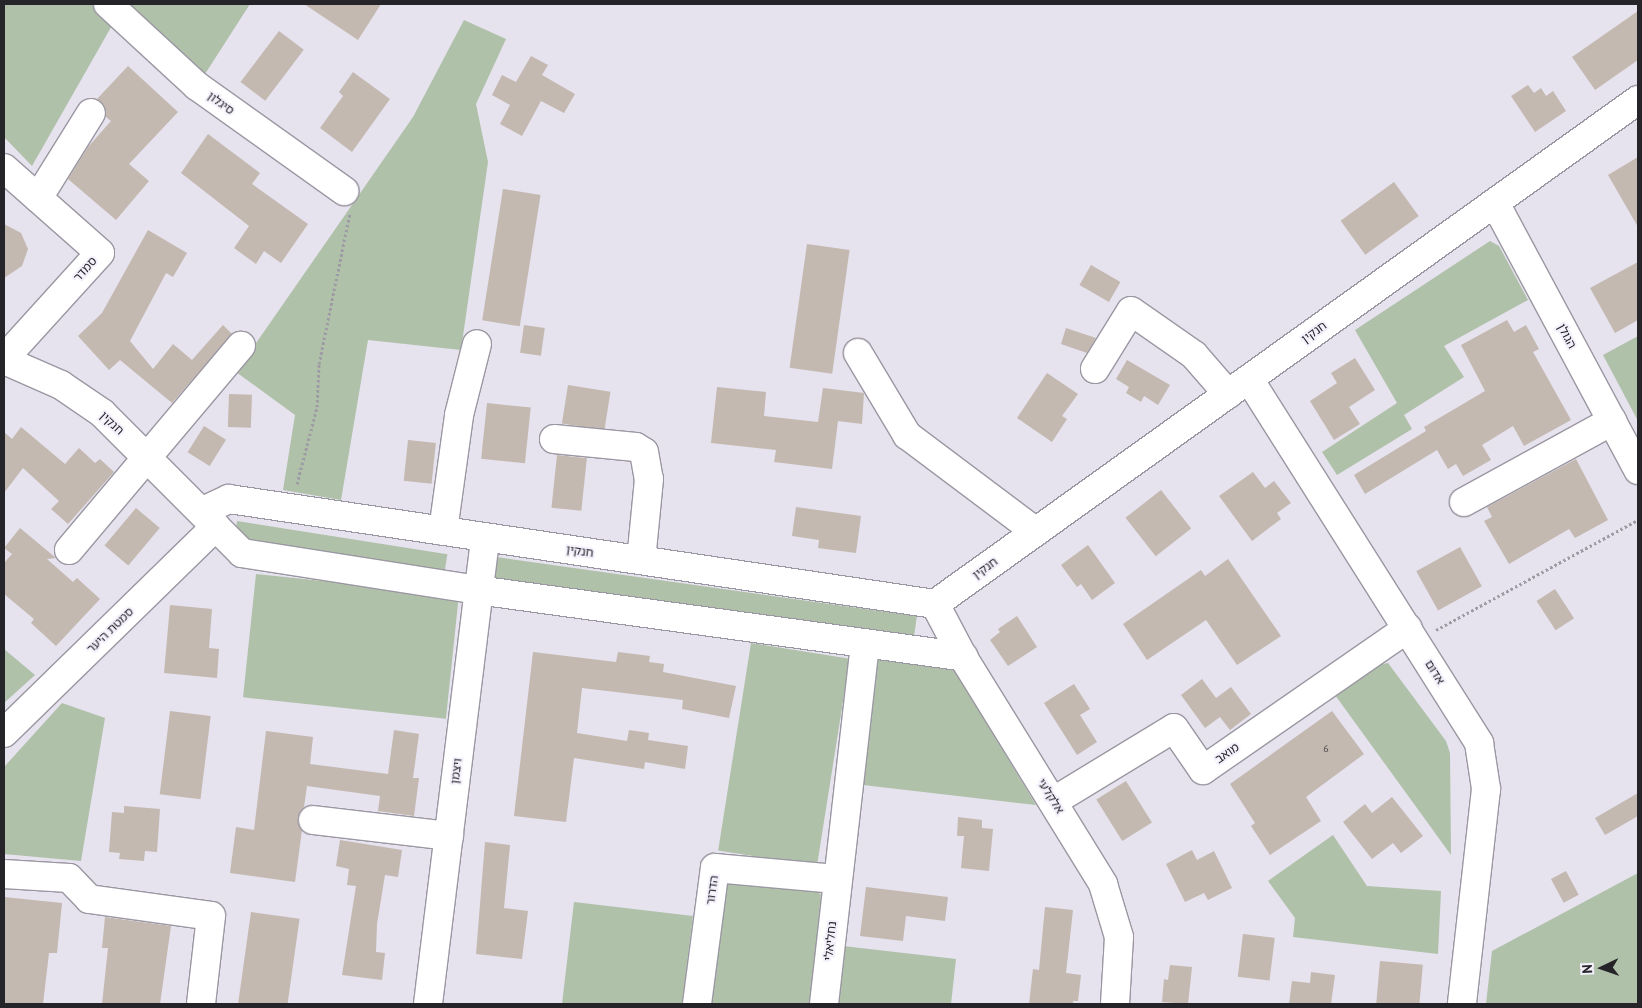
<!DOCTYPE html>
<html>
<head>
<meta charset="utf-8">
<style>
	body { margin:0 }
	#map { position:relative; width:1642px; height:1008px; overflow:hidden; background:#e6e2ee; font-family:"PT Sans","Noto Sans Hebrew",sans-serif }
	div>[style] { position:absolute }
	[style*='--x'] { left:calc(var(--x)*1px); top:calc(var(--y)*1px); width:calc(var(--w)*1px); rotate:calc(var(--a)*1deg) }
	.green>* { inset:0; background:#afc1a9; transform-origin:0 0 }
	.building>* { inset:0; background:#c3b9b0; transform-origin:0 0 }
	.path>* { height:3px; margin-top:-1.5px; transform-origin:0; background:repeating-linear-gradient(90deg,#9e9ba4 0 2.5px,transparent 0 5px) }
	.roads { filter:drop-shadow(1px 0 #9b97a2) drop-shadow(-1px 0 #9b97a2) drop-shadow(0 1px #9b97a2) drop-shadow(0 -1px #9b97a2) }
	.minor>* { height:28px; margin:-14px; padding:0 14px; transform-origin:14px; border-radius:14px; background:#fff }
	span { translate:-50% -50%; white-space:nowrap; text-align:center; line-height:1.15; -webkit-text-stroke:4px #f3effb; paint-order:stroke }
	.number-label { font-size:10px; color:#4c494a }
	.number-label span { -webkit-text-stroke-width:0 }
	.street-label { font-size:12px; color:#252428 }
	.frame { position:absolute; inset:0; border:5px solid #252428; pointer-events:none }
	.north { position:absolute; left:1577px; top:943px; width:50px; height:50px; -webkit-text-stroke:4px #f3effb; paint-order:stroke; rotate:267deg; font-size:14px; font-weight:700; line-height:20px; text-align:center; color:#252428 }
	.north::after { content:''; display:block; margin:auto; width:18px; height:22px; background:#252428; clip-path:polygon(50% 0,100% 100%,50% 72%,0 100%) }
</style>
</head>
<body>
<div id="map">
	<div class="green">
		<i style="clip-path:polygon(4px 4px,250px 4px,205px 74px,122px 8px,32px 166px,4px 137px)"></i>
		<i style="clip-path:polygon(464px 20px,506px 39px,476px 104px,488px 162px,461px 350px,368px 340px,341px 500px,283px 490px,295px 415px,236px 372px,413px 117px)"></i>
		<i style="clip-path:polygon(1490px 241px,1499px 246px,1528px 300px,1444px 346px,1464px 377px,1404px 415px,1412px 429px,1337px 475px,1322px 452px,1397px 403px,1355px 330px)"></i>
		<i style="clip-path:polygon(1638px 336px,1638px 421px,1603px 355px)"></i>
		<i style="left:237px;top:521px;width:213px;height:25px;rotate:9deg"></i>
		<i style="left:496px;top:557px;width:425px;height:26px;rotate:8deg"></i>
		<i style="left:256px;top:574px;width:204px;height:124px;rotate:6deg"></i>
		<i style="left:751px;top:643px;width:100px;height:210px;rotate:9deg"></i>
		<i style="clip-path:polygon(4px 649px,35px 675px,4px 703px)"></i>
		<i style="clip-path:polygon(873px 652px,951px 665px,1036px 805px,863px 785px)"></i>
		<i style="clip-path:polygon(1388px 663px,1446px 741px,1450px 753px,1451px 855px,1335px 695px,1377px 665px)"></i>
		<i style="clip-path:polygon(62px 703px,105px 718px,81px 861px,4px 854px,4px 767px)"></i>
		<i style="clip-path:polygon(1333px 835px,1367px 886px,1441px 891px,1438px 954px,1293px 937px,1295px 918px,1268px 881px)"></i>
		<i style="clip-path:polygon(1638px 873px,1638px 1004px,1486px 1004px,1492px 951px)"></i>
		<i style="clip-path:polygon(736px 883px,817px 891px,821px 895px,810px 1004px,709px 1004px,724px 886px)"></i>
		<i style="clip-path:polygon(574px 902px,693px 916px,682px 1004px,562px 1004px)"></i>
		<i style="clip-path:polygon(843px 946px,956px 959px,951px 1004px,837px 1004px)"></i>
	</div>
	<div class="building">
		<i style="clip-path:polygon(304px 4px,381px 4px,358px 40px)"></i>
		<i style="clip-path:polygon(1638px 11px,1638px 60px,1595px 90px,1572px 57px)"></i>
		<i style="left:279px;top:31px;width:31px;height:64px;rotate:37deg"></i>
		<i style="clip-path:polygon(531px 56px,548px 65px,542px 75px,575px 94px,564px 113px,541px 101px,522px 136px,500px 124px,510px 105px,492px 95px,502px 75px,516px 82px)"></i>
		<i style="clip-path:polygon(128px 66px,178px 112px,129px 164px,149px 181px,116px 220px,68px 179px,88px 147px,111px 121px,106px 117px,104px 105px,97px 99px)"></i>
		<i style="clip-path:polygon(353px 72px,390px 99px,352px 152px,320px 128px,343px 96px,339px 92px)"></i>
		<i style="clip-path:polygon(1528px 85px,1534px 93px,1541px 88px,1546px 96px,1553px 91px,1566px 111px,1535px 132px,1511px 96px)"></i>
		<i style="clip-path:polygon(208px 134px,260px 173px,252px 184px,308px 224px,281px 263px,264px 251px,256px 264px,234px 248px,249px 226px,181px 173px)"></i>
		<i style="clip-path:polygon(1638px 157px,1638px 227px,1608px 175px)"></i>
		<i style="left:1394px;top:182px;width:42px;height:66px;rotate:54deg"></i>
		<i style="left:503px;top:189px;width:38px;height:133px;rotate:9deg"></i>
		<i style="clip-path:polygon(4px 224px,21px 233px,28px 249px,22px 266px,4px 278px)"></i>
		<i style="clip-path:polygon(148px 230px,187px 253px,173px 277px,166px 273px,130px 341px,153px 369px,173px 344px,192px 360px,223px 325px,232px 334px,172px 403px,120px 360px,109px 370px,78px 336px,102px 313px)"></i>
		<i style="left:807px;top:244px;width:43px;height:125px;rotate:8deg"></i>
		<i style="clip-path:polygon(1638px 262px,1638px 320px,1615px 333px,1590px 288px)"></i>
		<i style="left:1091px;top:265px;width:34px;height:23px;rotate:30deg"></i>
		<i style="clip-path:polygon(1507px 320px,1514px 332px,1526px 325px,1539px 349px,1533px 352px,1571px 420px,1524px 446px,1513px 426px,1482px 445px,1491px 460px,1463px 476px,1456px 464px,1448px 469px,1437px 450px,1365px 494px,1354px 475px,1426px 431px,1424px 427px,1485px 391px,1461px 345px)"></i>
		<i style="left:524px;top:325px;width:21px;height:28px;rotate:8deg"></i>
		<i style="clip-path:polygon(1066px 328px,1096px 338px,1087px 353px,1061px 344px)"></i>
		<i style="clip-path:polygon(1355px 358px,1375px 390px,1349px 407px,1360px 424px,1334px 440px,1310px 401px,1337px 383px,1331px 373px)"></i>
		<i style="clip-path:polygon(1127px 360px,1170px 385px,1158px 405px,1144px 396px,1141px 402px,1126px 393px,1129px 387px,1116px 379px)"></i>
		<i style="clip-path:polygon(1047px 373px,1078px 394px,1062px 416px,1067px 419px,1052px 442px,1017px 418px)"></i>
		<i style="left:568px;top:385px;width:43px;height:39px;rotate:9deg"></i>
		<i style="clip-path:polygon(717px 387px,766px 392px,764px 416px,818px 422px,823px 388px,864px 393px,862px 424px,838px 421px,832px 469px,774px 462px,776px 450px,711px 443px)"></i>
		<i style="left:229px;top:394px;width:23px;height:33px;rotate:2deg"></i>
		<i style="left:487px;top:403px;width:44px;height:56px;rotate:6deg"></i>
		<i style="left:204px;top:426px;width:26px;height:31px;rotate:32deg"></i>
		<i style="clip-path:polygon(21px 427px,65px 464px,79px 448px,95px 463px,100px 459px,114px 472px,68px 524px,51px 509px,59px 501px,23px 468px,4px 493px,4px 432px,12px 439px)"></i>
		<i style="left:408px;top:440px;width:28px;height:41px;rotate:6deg"></i>
		<i style="left:557px;top:455px;width:30px;height:53px;rotate:6deg"></i>
		<i style="clip-path:polygon(1576px 459px,1608px 520px,1575px 538px,1569px 529px,1509px 564px,1484px 521px,1492px 517px,1487px 507px)"></i>
		<i style="clip-path:polygon(1253px 472px,1265px 488px,1274px 481px,1291px 503px,1277px 513px,1281px 519px,1252px 541px,1219px 496px)"></i>
		<i style="left:1161px;top:490px;width:49px;height:45px;rotate:52deg"></i>
		<i style="clip-path:polygon(796px 507px,861px 516px,856px 553px,818px 548px,819px 540px,792px 536px)"></i>
		<i style="left:136px;top:508px;width:31px;height:49px;rotate:40deg"></i>
		<i style="clip-path:polygon(20px 528px,56px 558px,47px 559px,73px 582px,77px 578px,100px 599px,56px 646px,31px 623px,34px 619px,4px 594px,4px 563px,12px 554px,4px 548px)"></i>
		<i style="clip-path:polygon(1088px 545px,1115px 583px,1092px 600px,1081px 584px,1077px 587px,1061px 565px)"></i>
		<i style="left:1460px;top:547px;width:45px;height:50px;rotate:61deg"></i>
		<i style="clip-path:polygon(1228px 559px,1281px 636px,1237px 665px,1206px 620px,1147px 660px,1123px 624px,1201px 570px,1205px 576px)"></i>
		<i style="left:1555px;top:589px;width:35px;height:22px;rotate:57deg"></i>
		<i style="clip-path:polygon(170px 605px,212px 609px,209px 648px,219px 649px,217px 678px,164px 673px)"></i>
		<i style="clip-path:polygon(1017px 616px,1037px 647px,1008px 666px,990px 640px,1000px 632px,998px 629px)"></i>
		<i style="clip-path:polygon(533px 652px,616px 662px,618px 652px,650px 656px,649px 662px,664px 664px,663px 672px,736px 686px,729px 718px,682px 709px,683px 700px,582px 688px,577px 733px,627px 741px,629px 730px,649px 733px,648px 740px,688px 746px,685px 769px,645px 762px,644px 769px,574px 758px,566px 822px,514px 816px)"></i>
		<i style="clip-path:polygon(1202px 679px,1216px 698px,1231px 687px,1251px 714px,1230px 730px,1220px 717px,1205px 728px,1181px 695px)"></i>
		<i style="clip-path:polygon(1074px 684px,1090px 709px,1080px 715px,1097px 742px,1077px 755px,1044px 703px)"></i>
		<i style="left:170px;top:711px;width:41px;height:84px;rotate:7deg"></i>
		<i style="clip-path:polygon(1332px 711px,1364px 754px,1306px 797px,1321px 821px,1270px 855px,1251px 826px,1255px 823px,1230px 784px)"></i>
		<i style="clip-path:polygon(394px 730px,419px 734px,413px 778px,419px 778px,414px 816px,378px 811px,380px 796px,307px 786px,304px 807px,298px 818px,302px 830px,295px 882px,230px 873px,236px 827px,254px 830px,266px 731px,313px 737px,310px 764px,388px 774px)"></i>
		<i style="left:1126px;top:781px;width:49px;height:35px;rotate:58deg"></i>
		<i style="clip-path:polygon(1638px 793px,1638px 816px,1605px 835px,1595px 818px)"></i>
		<i style="clip-path:polygon(1392px 797px,1423px 836px,1401px 853px,1393px 843px,1372px 859px,1343px 822px,1365px 804px,1372px 813px)"></i>
		<i style="clip-path:polygon(124px 806px,160px 809px,157px 852px,145px 851px,144px 861px,119px 859px,120px 853px,109px 852px,112px 812px,124px 813px)"></i>
		<i style="clip-path:polygon(958px 817px,982px 820px,982px 828px,993px 829px,989px 871px,961px 868px,964px 836px,957px 836px)"></i>
		<i style="clip-path:polygon(340px 840px,402px 850px,398px 877px,385px 875px,377px 924px,376px 952px,385px 953px,382px 980px,342px 975px,356px 886px,347px 885px,349px 869px,336px 866px)"></i>
		<i style="clip-path:polygon(485px 842px,510px 845px,504px 908px,528px 911px,522px 959px,476px 954px)"></i>
		<i style="clip-path:polygon(1192px 850px,1197px 860px,1214px 851px,1232px 888px,1208px 900px,1204px 893px,1185px 902px,1166px 864px)"></i>
		<i style="left:1566px;top:871px;width:27px;height:17px;rotate:62deg"></i>
		<i style="clip-path:polygon(866px 887px,948px 897px,945px 921px,906px 916px,903px 941px,860px 936px)"></i>
		<i style="clip-path:polygon(4px 897px,62px 903px,57px 953px,49px 953px,43px 1004px,4px 1004px)"></i>
		<i style="clip-path:polygon(1045px 907px,1073px 910px,1066px 973px,1081px 975px,1078px 1001px,1073px 1001px,1073px 1004px,1029px 1004px,1033px 969px,1039px 970px)"></i>
		<i style="left:251px;top:912px;width:49px;height:93px;rotate:8deg"></i>
		<i style="clip-path:polygon(105px 917px,171px 926px,160px 1004px,102px 1004px,108px 948px,102px 948px)"></i>
		<i style="left:1243px;top:934px;width:32px;height:43px;rotate:7deg"></i>
		<i style="left:1380px;top:961px;width:43px;height:43px;rotate:5deg"></i>
		<i style="clip-path:polygon(1170px 965px,1192px 967px,1188px 1004px,1162px 1002px,1164px 979px,1168px 980px)"></i>
		<i style="clip-path:polygon(1311px 972px,1335px 975px,1331px 1004px,1289px 1004px,1292px 981px,1310px 983px)"></i>
	</div>
	<div class="path">
		<i style="--x:297;--y:484;--w:80;--a:-75.4"></i>
		<i style="--x:317;--y:407;--w:43;--a:-87.3"></i>
		<i style="--x:319;--y:364;--w:154;--a:-78.4"></i>
		<i style="--x:1436;--y:630;--w:230;--a:-28.6"></i>
	</div>
	<div class="roads">
		<div class="minor">
			<i style="--x:108;--y:4;--w:121;--a:42.7"></i>
			<i style="--x:197;--y:86;--w:181;--a:35.5"></i>
			<i style="--x:4;--y:168;--w:128;--a:41.5"></i>
			<i style="--x:100;--y:253;--w:143;--a:132.2"></i>
			<i style="--x:38;--y:198;--w:100;--a:-58.1"></i>
			<i style="--x:1495;--y:203;--w:303;--a:61.8"></i>
			<i style="--x:858;--y:353;--w:96;--a:59.1"></i>
			<i style="--x:907;--y:435;--w:161;--a:36.9"></i>
			<i style="--x:4;--y:360;--w:62;--a:23.7"></i>
			<i style="--x:61;--y:385;--w:50;--a:34.3"></i>
			<i style="--x:102;--y:413;--w:198;--a:45"></i>
			<i style="--x:242;--y:553;--w:238;--a:8.9"></i>
			<i style="--x:477;--y:590;--w:491;--a:7.8"></i>
			<i style="--x:1095;--y:369;--w:68;--a:-58.2"></i>
			<i style="--x:1131;--y:311;--w:77;--a:34.9"></i>
			<i style="--x:1194;--y:355;--w:52;--a:48.9"></i>
			<i style="--x:1249;--y:379;--w:431;--a:57.7"></i>
			<i style="--x:1479;--y:743;--w:47;--a:81.3"></i>
			<i style="--x:1486;--y:789;--w:216;--a:96.4"></i>
			<i style="--x:554;--y:439;--w:82;--a:5.6"></i>
			<i style="--x:636;--y:447;--w:9;--a:32"></i>
			<i style="--x:644;--y:452;--w:27;--a:80"></i>
			<i style="--x:649;--y:479;--w:81;--a:95.6"></i>
			<i style="--x:1464;--y:502;--w:169;--a:-28.7"></i>
			<i style="--x:203;--y:511;--w:29;--a:-25"></i>
			<i style="--x:229;--y:499;--w:714;--a:8.46"></i>
			<i style="--x:935;--y:604;--w:865;--a:-35.64"></i>
			<i style="--x:443;--y:531;--w:117;--a:-82.1"></i>
			<i style="--x:459;--y:415;--w:73;--a:-75.8"></i>
			<i style="--x:69;--y:550;--w:267;--a:-49.9"></i>
			<i style="--x:935;--y:604;--w:60;--a:62.2"></i>
			<i style="--x:963;--y:657;--w:267;--a:58.3"></i>
			<i style="--x:1103;--y:884;--w:55;--a:73.2"></i>
			<i style="--x:1119;--y:937;--w:67;--a:93.4"></i>
			<i style="--x:4;--y:733;--w:296;--a:-44.3"></i>
			<i style="--x:1054;--y:801;--w:140;--a:-31.3"></i>
			<i style="--x:1174;--y:728;--w:51;--a:55.4"></i>
			<i style="--x:1203;--y:770;--w:249;--a:-34.7"></i>
			<i style="--x:313;--y:820;--w:137;--a:6.7"></i>
			<i style="--x:4;--y:874;--w:65;--a:3.5"></i>
			<i style="--x:69;--y:878;--w:29;--a:46"></i>
			<i style="--x:89;--y:899;--w:123;--a:7.9"></i>
			<i style="--x:211;--y:916;--w:89;--a:96.5"></i>
			<i style="--x:428;--y:1004;--w:470;--a:-83"></i>
			<i style="--x:697;--y:1004;--w:137;--a:-82.5"></i>
			<i style="--x:715;--y:868;--w:121;--a:5.2"></i>
			<i style="--x:824;--y:1004;--w:362;--a:-83.5"></i>
		</div>
	</div>
	<div class="number-label">
		<span style="left:1326px;top:749px">6</span>
	</div>
	<div class="street-label">
		<span style="left:221px;top:103px;rotate:36deg">סיגלון</span>
		<span style="left:85px;top:269px;rotate:-48deg">סמדר</span>
		<span style="left:1314px;top:332px;rotate:-36deg">חנקין</span>
		<span style="left:1567px;top:336px;rotate:62deg">הגולן</span>
		<span style="left:112px;top:423px;rotate:43deg">חנקין</span>
		<span style="left:580px;top:551px;rotate:8deg">חנקין</span>
		<span style="left:985px;top:568px;rotate:-36deg">חנקין</span>
		<span style="left:110px;top:630px;rotate:-44deg">סמטת היער</span>
		<span style="left:1435px;top:672px;rotate:58deg">אדום</span>
		<span style="left:1227px;top:753px;rotate:-35deg">מואב</span>
		<span style="left:456px;top:771px;rotate:-83deg">ויצמן</span>
		<span style="left:1051px;top:796px;rotate:58deg">אלקלעי</span>
		<span style="left:712px;top:890px;rotate:-82deg">הדרור</span>
		<span style="left:830px;top:941px;rotate:-84deg">נחליאלי</span>
	</div>
	<div class="frame"></div>
	<div class="north">N</div>
</div>
</body>
</html>
